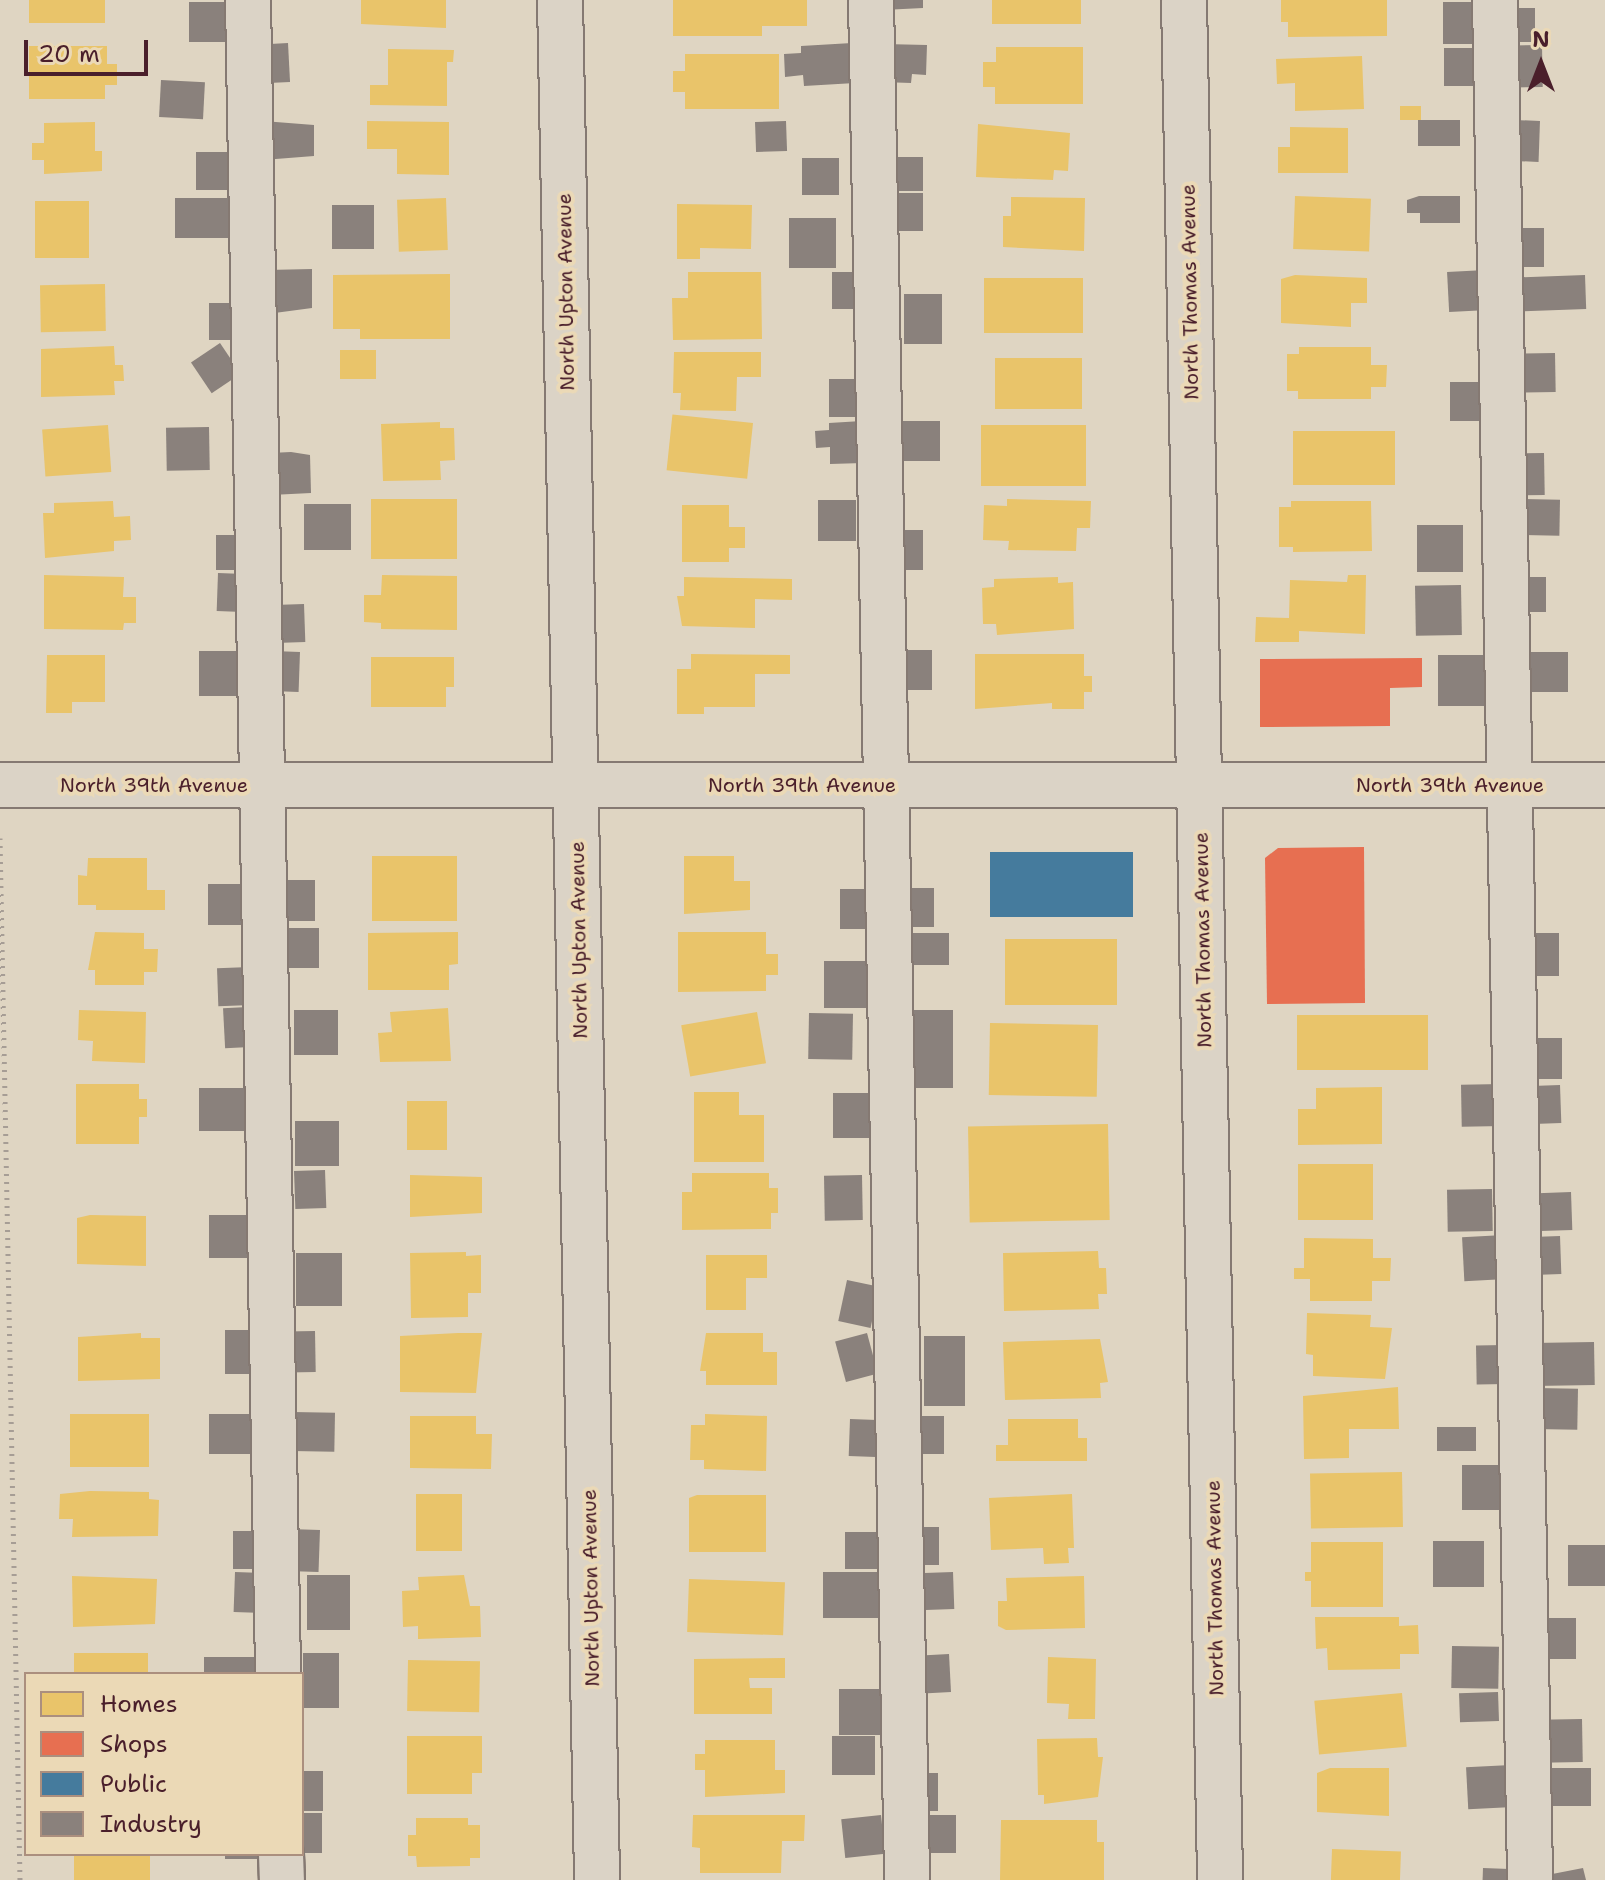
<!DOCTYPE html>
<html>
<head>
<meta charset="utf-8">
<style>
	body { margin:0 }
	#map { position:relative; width:1605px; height:1880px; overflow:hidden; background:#dfd5c2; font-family:"Shantell Sans",sans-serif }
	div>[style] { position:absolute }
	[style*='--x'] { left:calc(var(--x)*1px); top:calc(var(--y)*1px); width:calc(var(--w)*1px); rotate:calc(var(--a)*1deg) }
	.homes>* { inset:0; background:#e9c46a; transform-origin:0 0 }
	.shops>* { inset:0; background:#e76f51 }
	.public>* { inset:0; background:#457b9d; transform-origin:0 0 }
	.industry>* { inset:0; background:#8a817c; transform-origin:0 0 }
	.path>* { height:5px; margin-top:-2.5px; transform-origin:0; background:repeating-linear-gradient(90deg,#a69d95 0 2px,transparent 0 8px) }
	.roads { filter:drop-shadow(2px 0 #857972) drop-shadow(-2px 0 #857972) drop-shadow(0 2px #857972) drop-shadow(0 -2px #857972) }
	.minor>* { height:44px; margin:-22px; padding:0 22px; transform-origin:22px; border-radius:22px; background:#dbd3c6 }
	span { translate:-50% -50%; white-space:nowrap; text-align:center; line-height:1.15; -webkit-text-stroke:8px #ebd9b6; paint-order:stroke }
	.street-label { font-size:20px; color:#4a1f2b }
	.legend { position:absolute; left:24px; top:1672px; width:280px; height:184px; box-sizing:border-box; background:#ebd9b6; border:2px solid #ab8f7e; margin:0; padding:10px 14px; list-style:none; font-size:24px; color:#4a1f2b }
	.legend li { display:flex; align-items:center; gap:16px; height:40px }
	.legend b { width:40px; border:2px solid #ab8f7e }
	.north { position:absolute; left:1501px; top:24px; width:80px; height:80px; -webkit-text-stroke:6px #ebd9b6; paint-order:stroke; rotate:0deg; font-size:22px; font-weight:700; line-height:32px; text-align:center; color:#4a1f2b }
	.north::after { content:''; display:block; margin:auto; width:28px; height:36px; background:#4a1f2b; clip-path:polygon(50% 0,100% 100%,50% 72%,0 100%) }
	.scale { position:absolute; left:24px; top:40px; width:124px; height:36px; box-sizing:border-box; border:4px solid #4a1f2b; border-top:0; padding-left:10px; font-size:24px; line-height:28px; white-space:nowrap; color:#4a1f2b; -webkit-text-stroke:6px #ebd9b6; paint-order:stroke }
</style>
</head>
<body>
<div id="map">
	<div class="homes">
		<i style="left:29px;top:0;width:76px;height:23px"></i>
		<i style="clip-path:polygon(361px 0,446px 0,446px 28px,361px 24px)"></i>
		<i style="clip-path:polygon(673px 0,807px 0,807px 26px,762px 26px,762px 36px,673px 36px)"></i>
		<i style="left:992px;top:0;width:89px;height:24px"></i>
		<i style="clip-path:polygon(1281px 0,1387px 0,1387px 36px,1288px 37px,1288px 22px,1281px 22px)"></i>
		<i style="clip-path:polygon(29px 46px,107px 46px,107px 64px,117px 64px,117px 85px,105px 85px,105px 99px,29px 99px)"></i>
		<i style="clip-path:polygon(996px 47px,1083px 47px,1083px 104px,995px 104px,995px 87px,983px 87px,983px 62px,996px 62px)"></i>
		<i style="clip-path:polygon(388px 49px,454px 50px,453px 62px,447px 62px,447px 106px,370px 105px,370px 85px,388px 85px)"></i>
		<i style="clip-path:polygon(685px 54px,779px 54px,779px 109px,685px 109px,685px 92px,673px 92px,673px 71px,685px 71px)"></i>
		<i style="clip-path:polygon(1362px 56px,1364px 109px,1295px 111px,1295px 83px,1277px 84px,1276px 59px)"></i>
		<i style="left:1400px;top:106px;width:21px;height:14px"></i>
		<i style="clip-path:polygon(367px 121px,449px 122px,449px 175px,397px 174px,397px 149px,367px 149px)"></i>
		<i style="clip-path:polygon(95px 122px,95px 151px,102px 151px,102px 171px,44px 174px,44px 160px,32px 160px,32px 143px,44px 143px,44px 123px)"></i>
		<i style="clip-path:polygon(978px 124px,1070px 133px,1068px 171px,1054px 170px,1053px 180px,976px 177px)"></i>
		<i style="clip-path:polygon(1290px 127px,1348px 128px,1348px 173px,1278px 173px,1278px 147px,1290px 147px)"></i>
		<i style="left:1295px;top:196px;width:76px;height:53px;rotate:2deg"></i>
		<i style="clip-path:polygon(1011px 197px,1085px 198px,1084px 251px,1003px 247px,1003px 216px,1011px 216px)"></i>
		<i style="left:446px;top:198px;width:52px;height:49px;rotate:88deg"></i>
		<i style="left:35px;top:201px;width:54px;height:57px"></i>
		<i style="clip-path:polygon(677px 204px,752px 205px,751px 249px,700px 248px,700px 259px,677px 259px)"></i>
		<i style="clip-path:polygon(688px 272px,761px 272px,762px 339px,673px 340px,672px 298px,688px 298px)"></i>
		<i style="clip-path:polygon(450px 274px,450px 339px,360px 339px,360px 329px,333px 329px,333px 275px)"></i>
		<i style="clip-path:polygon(1295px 275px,1367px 278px,1367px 303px,1351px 303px,1351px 327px,1281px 323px,1281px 279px)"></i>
		<i style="left:984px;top:278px;width:99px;height:55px"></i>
		<i style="left:105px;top:284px;width:47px;height:65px;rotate:89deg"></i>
		<i style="clip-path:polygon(114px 346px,115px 365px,123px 365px,124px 381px,114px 381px,115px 395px,41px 397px,41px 349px)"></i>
		<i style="clip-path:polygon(1299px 347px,1371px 347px,1371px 365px,1387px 365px,1386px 387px,1371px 387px,1371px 399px,1298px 399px,1298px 391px,1287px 391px,1287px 354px,1299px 354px)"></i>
		<i style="left:340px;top:350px;width:36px;height:29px"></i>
		<i style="clip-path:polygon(674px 352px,761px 352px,761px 377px,737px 377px,736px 411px,680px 410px,681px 393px,673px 393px)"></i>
		<i style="left:995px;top:358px;width:87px;height:51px"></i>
		<i style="clip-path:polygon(440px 422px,440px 428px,454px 428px,455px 460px,440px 461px,441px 480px,383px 481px,381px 424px)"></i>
		<i style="left:753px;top:423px;width:56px;height:81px;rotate:96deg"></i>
		<i style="left:108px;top:425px;width:47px;height:66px;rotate:86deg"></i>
		<i style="left:981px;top:425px;width:105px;height:61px"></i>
		<i style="left:1395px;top:431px;width:54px;height:102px;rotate:90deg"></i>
		<i style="left:371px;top:499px;width:86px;height:60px"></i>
		<i style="clip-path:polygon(1007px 499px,1091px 501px,1090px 528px,1077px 528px,1076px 551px,1008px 550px,1009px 541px,983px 540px,984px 505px,1007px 506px)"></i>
		<i style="clip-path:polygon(113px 501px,114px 517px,130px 516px,131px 540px,114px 541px,114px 551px,45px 558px,43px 513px,54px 513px,54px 503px)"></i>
		<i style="clip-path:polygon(1291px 501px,1371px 501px,1372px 551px,1293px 552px,1293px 547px,1279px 547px,1279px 507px,1291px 507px)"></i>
		<i style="clip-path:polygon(682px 505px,729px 505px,729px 527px,745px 527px,745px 548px,729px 548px,729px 562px,682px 562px)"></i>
		<i style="clip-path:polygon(44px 575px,124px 577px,123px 597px,136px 597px,136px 623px,124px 623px,123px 630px,44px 629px)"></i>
		<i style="clip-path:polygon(382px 575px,457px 576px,457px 630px,381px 629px,381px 623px,364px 622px,364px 595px,381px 595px)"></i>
		<i style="clip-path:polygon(1348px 575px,1366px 575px,1365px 634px,1299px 631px,1299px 642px,1255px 642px,1256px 617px,1289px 618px,1290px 580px,1347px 582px)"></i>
		<i style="clip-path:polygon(684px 577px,792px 579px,792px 600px,755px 599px,755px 628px,682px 626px,677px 596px,684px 596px)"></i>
		<i style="clip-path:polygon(1058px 577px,1058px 583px,1073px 582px,1074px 629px,997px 635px,996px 624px,983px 624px,982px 588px,994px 587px,994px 579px)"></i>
		<i style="clip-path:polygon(691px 654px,790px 655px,790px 674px,755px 674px,755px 707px,704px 707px,704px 714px,677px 714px,677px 669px,691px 669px)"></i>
		<i style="clip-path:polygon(975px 654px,1084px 654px,1084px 676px,1092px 676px,1092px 692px,1084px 692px,1084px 709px,1052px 709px,1052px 703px,975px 709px)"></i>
		<i style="clip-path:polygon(47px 655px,105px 655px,105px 702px,72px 702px,72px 713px,46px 713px)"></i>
		<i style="clip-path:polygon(371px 657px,454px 657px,454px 687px,446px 687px,446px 707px,371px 707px)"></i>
		<i style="left:372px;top:856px;width:85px;height:65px"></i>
		<i style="clip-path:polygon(684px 856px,734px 856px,734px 881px,750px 881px,750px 910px,684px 914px)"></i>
		<i style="clip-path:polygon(88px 858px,147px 858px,147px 890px,165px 890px,165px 910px,96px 910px,96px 905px,78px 905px,78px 875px,87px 876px)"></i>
		<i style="clip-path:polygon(95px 932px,144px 933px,144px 949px,158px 949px,157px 972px,144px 972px,144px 985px,95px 985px,95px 970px,88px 970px)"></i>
		<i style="clip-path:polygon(458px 932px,458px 964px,449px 965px,449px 990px,368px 990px,368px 933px)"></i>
		<i style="clip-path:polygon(678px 932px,766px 932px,766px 954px,778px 954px,778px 975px,766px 975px,766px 991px,678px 992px)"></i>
		<i style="left:1005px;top:939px;width:112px;height:66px"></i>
		<i style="clip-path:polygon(448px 1008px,451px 1061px,380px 1062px,378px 1033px,392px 1032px,390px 1012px)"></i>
		<i style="clip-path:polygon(79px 1010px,146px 1012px,145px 1063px,92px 1061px,93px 1041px,78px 1040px)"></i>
		<i style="left:757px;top:1012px;width:52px;height:77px;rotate:80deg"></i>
		<i style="left:1297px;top:1015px;width:131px;height:55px"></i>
		<i style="left:990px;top:1023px;width:108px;height:72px;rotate:1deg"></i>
		<i style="clip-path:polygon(76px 1084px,139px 1084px,139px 1099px,147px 1099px,147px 1117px,139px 1117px,139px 1144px,76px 1144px)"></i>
		<i style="clip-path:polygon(1382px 1087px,1382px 1144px,1298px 1145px,1298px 1109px,1316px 1109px,1316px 1088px)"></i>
		<i style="clip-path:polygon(694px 1092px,739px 1092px,739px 1115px,764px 1115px,764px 1162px,694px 1162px)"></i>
		<i style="left:407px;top:1101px;width:40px;height:49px"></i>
		<i style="left:1108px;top:1124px;width:96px;height:140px;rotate:89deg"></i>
		<i style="left:1298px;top:1164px;width:75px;height:56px"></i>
		<i style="clip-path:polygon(692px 1173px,769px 1173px,769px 1188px,778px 1188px,778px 1213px,771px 1213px,771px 1229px,682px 1230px,682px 1192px,692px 1192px)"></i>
		<i style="clip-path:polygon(410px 1175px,482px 1177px,482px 1213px,410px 1217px)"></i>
		<i style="clip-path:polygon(90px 1215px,146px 1216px,146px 1266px,77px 1264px,77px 1218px)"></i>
		<i style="clip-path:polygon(1304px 1238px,1373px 1239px,1373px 1258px,1391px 1258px,1390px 1281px,1372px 1281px,1372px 1301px,1310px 1301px,1310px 1279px,1294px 1279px,1294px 1268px,1304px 1268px)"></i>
		<i style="clip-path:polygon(1098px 1251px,1099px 1268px,1106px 1268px,1107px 1294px,1098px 1294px,1099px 1309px,1004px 1311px,1003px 1253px)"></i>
		<i style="clip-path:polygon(466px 1252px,466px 1256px,481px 1255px,481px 1293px,468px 1293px,468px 1317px,411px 1318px,410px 1253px)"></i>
		<i style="clip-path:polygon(706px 1255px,767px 1255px,767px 1278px,746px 1278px,746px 1310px,706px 1310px)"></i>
		<i style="clip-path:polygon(1307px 1313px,1371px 1315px,1370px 1327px,1392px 1328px,1385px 1379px,1313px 1376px,1313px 1355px,1306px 1354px)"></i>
		<i style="clip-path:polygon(141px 1333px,141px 1338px,160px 1338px,160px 1379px,78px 1381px,78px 1337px)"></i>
		<i style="clip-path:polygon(458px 1333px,482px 1333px,476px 1393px,400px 1392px,400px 1336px)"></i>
		<i style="clip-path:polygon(706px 1333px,763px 1333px,763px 1352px,777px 1352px,777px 1385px,706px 1385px,706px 1371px,700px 1371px)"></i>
		<i style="clip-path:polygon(1100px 1339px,1108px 1382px,1100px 1383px,1101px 1398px,1005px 1400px,1003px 1342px)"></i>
		<i style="clip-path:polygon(1398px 1387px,1399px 1429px,1349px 1429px,1349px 1458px,1304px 1459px,1303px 1396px)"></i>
		<i style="left:70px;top:1414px;width:79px;height:53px"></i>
		<i style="clip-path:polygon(705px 1414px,767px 1416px,766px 1471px,704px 1469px,704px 1460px,690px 1460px,691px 1425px,705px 1425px)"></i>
		<i style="clip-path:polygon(410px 1416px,476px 1416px,476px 1434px,492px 1434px,491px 1469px,410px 1468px)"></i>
		<i style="clip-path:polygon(1008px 1419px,1078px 1419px,1078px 1438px,1087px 1438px,1087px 1461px,996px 1461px,996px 1445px,1008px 1445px)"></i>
		<i style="left:1402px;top:1472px;width:55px;height:92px;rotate:89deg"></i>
		<i style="clip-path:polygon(90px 1491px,149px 1492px,149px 1499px,159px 1500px,158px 1536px,72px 1537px,73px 1519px,59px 1519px,60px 1494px)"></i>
		<i style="left:416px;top:1494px;width:46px;height:57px"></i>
		<i style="clip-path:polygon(1072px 1494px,1074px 1548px,1068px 1548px,1069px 1563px,1044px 1564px,1043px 1548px,991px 1550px,989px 1498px)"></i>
		<i style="clip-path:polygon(697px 1495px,766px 1495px,766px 1552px,689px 1552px,689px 1498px)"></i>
		<i style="clip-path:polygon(1311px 1542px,1383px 1542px,1383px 1607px,1311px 1607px,1311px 1581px,1305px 1581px,1305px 1572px,1311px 1572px)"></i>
		<i style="clip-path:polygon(464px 1575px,470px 1606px,480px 1606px,481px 1637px,418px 1639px,418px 1626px,403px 1627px,402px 1591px,419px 1590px,418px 1577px)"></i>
		<i style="clip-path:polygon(72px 1576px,157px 1579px,155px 1624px,73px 1627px)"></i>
		<i style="clip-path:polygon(1084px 1576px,1085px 1628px,1006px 1630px,998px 1626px,998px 1601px,1007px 1601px,1006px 1578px)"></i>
		<i style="left:689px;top:1579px;width:96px;height:53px;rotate:2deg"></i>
		<i style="clip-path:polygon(1315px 1617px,1399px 1617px,1399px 1626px,1418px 1625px,1419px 1654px,1400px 1654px,1400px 1669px,1328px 1670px,1327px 1648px,1316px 1649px)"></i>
		<i style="left:148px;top:1653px;width:21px;height:74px;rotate:90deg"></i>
		<i style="clip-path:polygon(1048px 1657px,1096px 1659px,1095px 1719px,1068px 1719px,1069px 1704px,1047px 1703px)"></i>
		<i style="clip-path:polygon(785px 1658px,785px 1678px,749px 1678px,750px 1688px,772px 1688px,772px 1714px,694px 1714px,694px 1659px)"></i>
		<i style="left:408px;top:1660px;width:72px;height:51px;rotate:1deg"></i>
		<i style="left:1402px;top:1693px;width:54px;height:88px;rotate:85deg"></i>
		<i style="clip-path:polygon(407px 1736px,482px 1736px,482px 1773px,472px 1773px,472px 1794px,407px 1794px)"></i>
		<i style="clip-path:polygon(1097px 1738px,1098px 1757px,1103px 1757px,1098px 1797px,1044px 1804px,1044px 1795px,1038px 1795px,1037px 1739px)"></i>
		<i style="clip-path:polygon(705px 1740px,775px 1740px,775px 1770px,785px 1770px,785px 1793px,705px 1797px,705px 1770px,695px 1770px,695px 1754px,705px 1754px)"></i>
		<i style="clip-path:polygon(1330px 1768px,1389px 1768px,1389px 1816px,1317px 1812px,1317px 1773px)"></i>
		<i style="clip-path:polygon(693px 1815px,805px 1815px,804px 1841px,782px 1841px,781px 1873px,700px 1873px,700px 1848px,692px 1847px)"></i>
		<i style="clip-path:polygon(416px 1818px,468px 1818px,468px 1825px,480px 1825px,480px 1858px,470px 1858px,470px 1866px,417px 1867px,416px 1856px,408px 1856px,408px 1835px,416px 1835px)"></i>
		<i style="clip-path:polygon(1001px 1820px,1097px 1820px,1097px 1842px,1104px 1842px,1104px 1880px,1000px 1880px)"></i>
		<i style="left:1332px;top:1849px;width:69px;height:31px;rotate:2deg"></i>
		<i style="left:74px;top:1854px;width:76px;height:26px"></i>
	</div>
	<div class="shops">
		<i style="clip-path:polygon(1422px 658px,1422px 687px,1390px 688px,1390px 726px,1260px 727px,1260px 659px)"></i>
		<i style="clip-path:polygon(1364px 847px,1365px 1003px,1267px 1004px,1265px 858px,1278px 848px)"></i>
	</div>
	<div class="public">
		<i style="left:990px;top:852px;width:143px;height:65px"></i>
	</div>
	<div class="industry">
		<i style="clip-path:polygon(882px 0,923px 0,923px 8px,883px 10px)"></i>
		<i style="left:189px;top:2px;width:45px;height:40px"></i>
		<i style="left:1484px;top:2px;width:42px;height:41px;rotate:90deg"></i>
		<i style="left:1511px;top:8px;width:24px;height:34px"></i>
		<i style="left:288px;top:43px;width:39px;height:27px;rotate:87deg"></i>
		<i style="clip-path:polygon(852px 43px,855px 83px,804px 86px,803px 75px,785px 77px,784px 54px,801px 53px,801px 46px)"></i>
		<i style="clip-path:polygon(884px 44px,927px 45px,926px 75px,912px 74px,911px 83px,882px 82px)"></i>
		<i style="left:1542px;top:45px;width:42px;height:30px;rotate:89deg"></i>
		<i style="left:1483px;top:48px;width:38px;height:39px;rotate:90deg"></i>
		<i style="left:161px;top:80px;width:44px;height:37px;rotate:3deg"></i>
		<i style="left:1418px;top:120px;width:42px;height:26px"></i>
		<i style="left:1514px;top:120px;width:26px;height:41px;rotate:2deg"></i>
		<i style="clip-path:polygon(263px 121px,314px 125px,314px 156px,263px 160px)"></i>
		<i style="left:786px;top:121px;width:30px;height:31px;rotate:88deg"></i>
		<i style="left:233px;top:152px;width:38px;height:37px;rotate:90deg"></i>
		<i style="left:923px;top:157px;width:34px;height:36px;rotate:90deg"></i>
		<i style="left:839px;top:158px;width:37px;height:37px;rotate:90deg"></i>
		<i style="left:887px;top:193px;width:36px;height:38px"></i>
		<i style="clip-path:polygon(1419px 196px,1460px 196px,1460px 223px,1420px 223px,1420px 213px,1407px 213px,1407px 200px)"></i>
		<i style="left:175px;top:198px;width:60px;height:40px"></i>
		<i style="left:332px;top:205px;width:42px;height:44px"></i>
		<i style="left:789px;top:218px;width:47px;height:50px"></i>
		<i style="left:1516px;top:228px;width:28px;height:39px"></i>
		<i style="clip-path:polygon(312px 269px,312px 308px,267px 314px,267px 270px)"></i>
		<i style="left:1486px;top:270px;width:40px;height:39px;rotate:87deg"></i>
		<i style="left:832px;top:272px;width:24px;height:37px"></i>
		<i style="left:1585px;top:275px;width:34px;height:69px;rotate:88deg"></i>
		<i style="left:904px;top:294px;width:38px;height:50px"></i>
		<i style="left:209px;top:303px;width:28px;height:37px"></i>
		<i style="left:220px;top:343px;width:37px;height:35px;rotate:56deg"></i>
		<i style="left:1555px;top:353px;width:39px;height:40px;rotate:89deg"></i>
		<i style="left:829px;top:379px;width:33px;height:38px"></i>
		<i style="left:1450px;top:382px;width:42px;height:39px"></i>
		<i style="clip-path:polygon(862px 421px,863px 463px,830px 464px,830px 447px,816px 448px,815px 431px,829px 430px,829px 423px)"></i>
		<i style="left:940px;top:421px;width:40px;height:46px;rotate:90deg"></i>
		<i style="left:209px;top:427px;width:43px;height:43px;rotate:89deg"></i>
		<i style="clip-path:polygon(291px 452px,310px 455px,311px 493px,271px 495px,270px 453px)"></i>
		<i style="left:1544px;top:453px;width:42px;height:25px;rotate:89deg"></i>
		<i style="left:1521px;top:499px;width:39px;height:36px;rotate:1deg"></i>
		<i style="left:818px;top:500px;width:38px;height:41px"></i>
		<i style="left:304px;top:504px;width:47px;height:46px"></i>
		<i style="left:1463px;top:525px;width:47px;height:46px;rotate:90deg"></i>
		<i style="left:891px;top:530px;width:32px;height:40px"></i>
		<i style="left:216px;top:535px;width:27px;height:35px"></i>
		<i style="left:218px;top:573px;width:26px;height:38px;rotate:2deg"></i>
		<i style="left:1522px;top:577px;width:24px;height:35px"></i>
		<i style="left:1461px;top:585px;width:50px;height:46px;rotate:89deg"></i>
		<i style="left:304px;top:604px;width:38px;height:30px;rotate:88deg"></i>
		<i style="left:893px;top:650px;width:39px;height:40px"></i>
		<i style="left:199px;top:651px;width:43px;height:45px"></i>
		<i style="left:273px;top:651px;width:27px;height:40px;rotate:2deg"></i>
		<i style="left:1523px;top:652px;width:45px;height:40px"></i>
		<i style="left:1438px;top:655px;width:56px;height:51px"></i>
		<i style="left:275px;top:880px;width:40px;height:41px"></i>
		<i style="left:208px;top:884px;width:39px;height:41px"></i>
		<i style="left:897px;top:888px;width:37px;height:39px"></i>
		<i style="left:840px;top:889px;width:25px;height:40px"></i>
		<i style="left:279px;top:928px;width:40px;height:40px"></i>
		<i style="left:906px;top:933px;width:43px;height:32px"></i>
		<i style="left:1529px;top:933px;width:30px;height:43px"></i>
		<i style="left:824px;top:961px;width:46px;height:47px"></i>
		<i style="left:250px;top:967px;width:38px;height:33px;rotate:88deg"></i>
		<i style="left:248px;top:1007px;width:40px;height:25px;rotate:87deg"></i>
		<i style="left:294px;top:1010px;width:44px;height:45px"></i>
		<i style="left:907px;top:1010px;width:46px;height:78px"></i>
		<i style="left:809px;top:1013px;width:44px;height:46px;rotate:1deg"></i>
		<i style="left:1562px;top:1038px;width:41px;height:33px;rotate:90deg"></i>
		<i style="left:1502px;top:1084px;width:42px;height:41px;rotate:89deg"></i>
		<i style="left:1560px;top:1085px;width:38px;height:28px;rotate:88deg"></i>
		<i style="left:249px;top:1088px;width:43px;height:50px;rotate:90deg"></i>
		<i style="left:833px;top:1093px;width:40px;height:45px"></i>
		<i style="left:295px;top:1121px;width:44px;height:45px"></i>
		<i style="left:325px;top:1170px;width:38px;height:31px;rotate:88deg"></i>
		<i style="left:862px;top:1175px;width:45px;height:38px;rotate:89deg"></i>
		<i style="left:1492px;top:1189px;width:42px;height:45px;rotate:89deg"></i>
		<i style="left:1571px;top:1192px;width:38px;height:40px;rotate:88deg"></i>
		<i style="left:209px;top:1215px;width:47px;height:43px"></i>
		<i style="left:1504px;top:1235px;width:44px;height:42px;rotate:87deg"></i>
		<i style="left:1560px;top:1236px;width:38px;height:28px;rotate:88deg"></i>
		<i style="left:296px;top:1253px;width:46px;height:53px"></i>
		<i style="left:847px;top:1280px;width:33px;height:42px;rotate:12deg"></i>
		<i style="left:259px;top:1330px;width:44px;height:34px;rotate:90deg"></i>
		<i style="left:315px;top:1331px;width:41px;height:29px;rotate:89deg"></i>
		<i style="left:867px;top:1333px;width:42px;height:33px;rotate:75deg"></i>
		<i style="left:965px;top:1336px;width:70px;height:41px;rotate:90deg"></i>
		<i style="left:1594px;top:1342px;width:43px;height:61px;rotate:89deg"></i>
		<i style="left:1505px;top:1345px;width:39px;height:29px;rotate:89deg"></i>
		<i style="left:1536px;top:1388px;width:42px;height:41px;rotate:1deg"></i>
		<i style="left:293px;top:1412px;width:42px;height:39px;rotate:1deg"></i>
		<i style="left:258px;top:1414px;width:40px;height:49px;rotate:90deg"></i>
		<i style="left:908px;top:1416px;width:36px;height:38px"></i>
		<i style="left:850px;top:1419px;width:27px;height:37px;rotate:2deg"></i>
		<i style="left:1437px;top:1427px;width:39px;height:24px"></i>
		<i style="left:1462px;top:1465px;width:46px;height:45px"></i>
		<i style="left:909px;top:1527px;width:30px;height:38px"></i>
		<i style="left:289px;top:1529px;width:31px;height:42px;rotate:2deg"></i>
		<i style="left:233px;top:1531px;width:28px;height:38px"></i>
		<i style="left:845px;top:1532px;width:37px;height:37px"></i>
		<i style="left:1433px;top:1541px;width:51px;height:46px"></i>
		<i style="left:1568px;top:1545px;width:37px;height:41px"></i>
		<i style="left:235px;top:1572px;width:27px;height:40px;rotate:2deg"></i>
		<i style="left:823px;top:1572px;width:60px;height:46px"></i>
		<i style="left:953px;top:1572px;width:37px;height:43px;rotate:88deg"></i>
		<i style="left:307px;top:1575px;width:43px;height:55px"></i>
		<i style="left:1538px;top:1618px;width:38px;height:41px"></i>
		<i style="left:1452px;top:1646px;width:47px;height:42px;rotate:1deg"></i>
		<i style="left:303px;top:1653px;width:36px;height:55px"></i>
		<i style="left:949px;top:1654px;width:38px;height:37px;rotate:87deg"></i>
		<i style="left:204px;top:1657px;width:51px;height:17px"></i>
		<i style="left:839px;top:1689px;width:48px;height:46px"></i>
		<i style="left:1498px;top:1692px;width:29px;height:39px;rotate:88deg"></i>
		<i style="left:1582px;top:1719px;width:43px;height:43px;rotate:89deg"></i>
		<i style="left:832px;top:1736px;width:43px;height:39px"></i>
		<i style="left:1511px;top:1765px;width:42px;height:45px;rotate:87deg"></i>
		<i style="left:1541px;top:1768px;width:50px;height:38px"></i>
		<i style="left:302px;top:1771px;width:21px;height:40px"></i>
		<i style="left:914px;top:1773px;width:24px;height:38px"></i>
		<i style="left:322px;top:1813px;width:40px;height:20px;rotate:90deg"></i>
		<i style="left:881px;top:1815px;width:39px;height:40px;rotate:84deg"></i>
		<i style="left:916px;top:1815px;width:40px;height:38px"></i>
		<i style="left:225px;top:1854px;width:42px;height:5px"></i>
		<i style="left:1483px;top:1868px;width:33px;height:12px;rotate:2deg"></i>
		<i style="clip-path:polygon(1583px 1868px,1586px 1880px,1543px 1880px,1542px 1876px)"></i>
	</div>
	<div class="path">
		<i style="--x:0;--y:838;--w:1042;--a:88.9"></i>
	</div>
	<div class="roads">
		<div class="minor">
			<i style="--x:248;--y:0;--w:1674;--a:88.97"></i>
			<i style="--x:560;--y:0;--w:1880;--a:88.87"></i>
			<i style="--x:871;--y:0;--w:1880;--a:88.9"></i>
			<i style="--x:1184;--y:0;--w:1880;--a:88.9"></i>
			<i style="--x:1495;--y:0;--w:1880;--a:88.93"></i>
			<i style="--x:0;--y:785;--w:1605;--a:0"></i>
			<i style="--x:281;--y:1854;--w:26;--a:88"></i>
		</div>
	</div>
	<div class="street-label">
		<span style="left:566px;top:292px;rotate:-91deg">North Upton Avenue</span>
		<span style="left:1190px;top:292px;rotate:-91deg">North Thomas Avenue</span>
		<span style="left:154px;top:785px">North 39th Avenue</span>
		<span style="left:802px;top:785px">North 39th Avenue</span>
		<span style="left:1450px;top:785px">North 39th Avenue</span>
		<span style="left:579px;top:940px;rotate:-91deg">North Upton Avenue</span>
		<span style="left:1203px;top:940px;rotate:-91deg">North Thomas Avenue</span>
		<span style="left:591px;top:1588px;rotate:-91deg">North Upton Avenue</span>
		<span style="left:1215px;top:1588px;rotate:-91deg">North Thomas Avenue</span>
	</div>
	<ul class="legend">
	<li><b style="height:22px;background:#e9c46a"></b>Homes</li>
	<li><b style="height:22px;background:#e76f51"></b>Shops</li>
	<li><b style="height:22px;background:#457b9d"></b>Public</li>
	<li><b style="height:22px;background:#8a817c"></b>Industry</li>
	</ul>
	<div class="north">N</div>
	<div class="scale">20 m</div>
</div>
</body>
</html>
